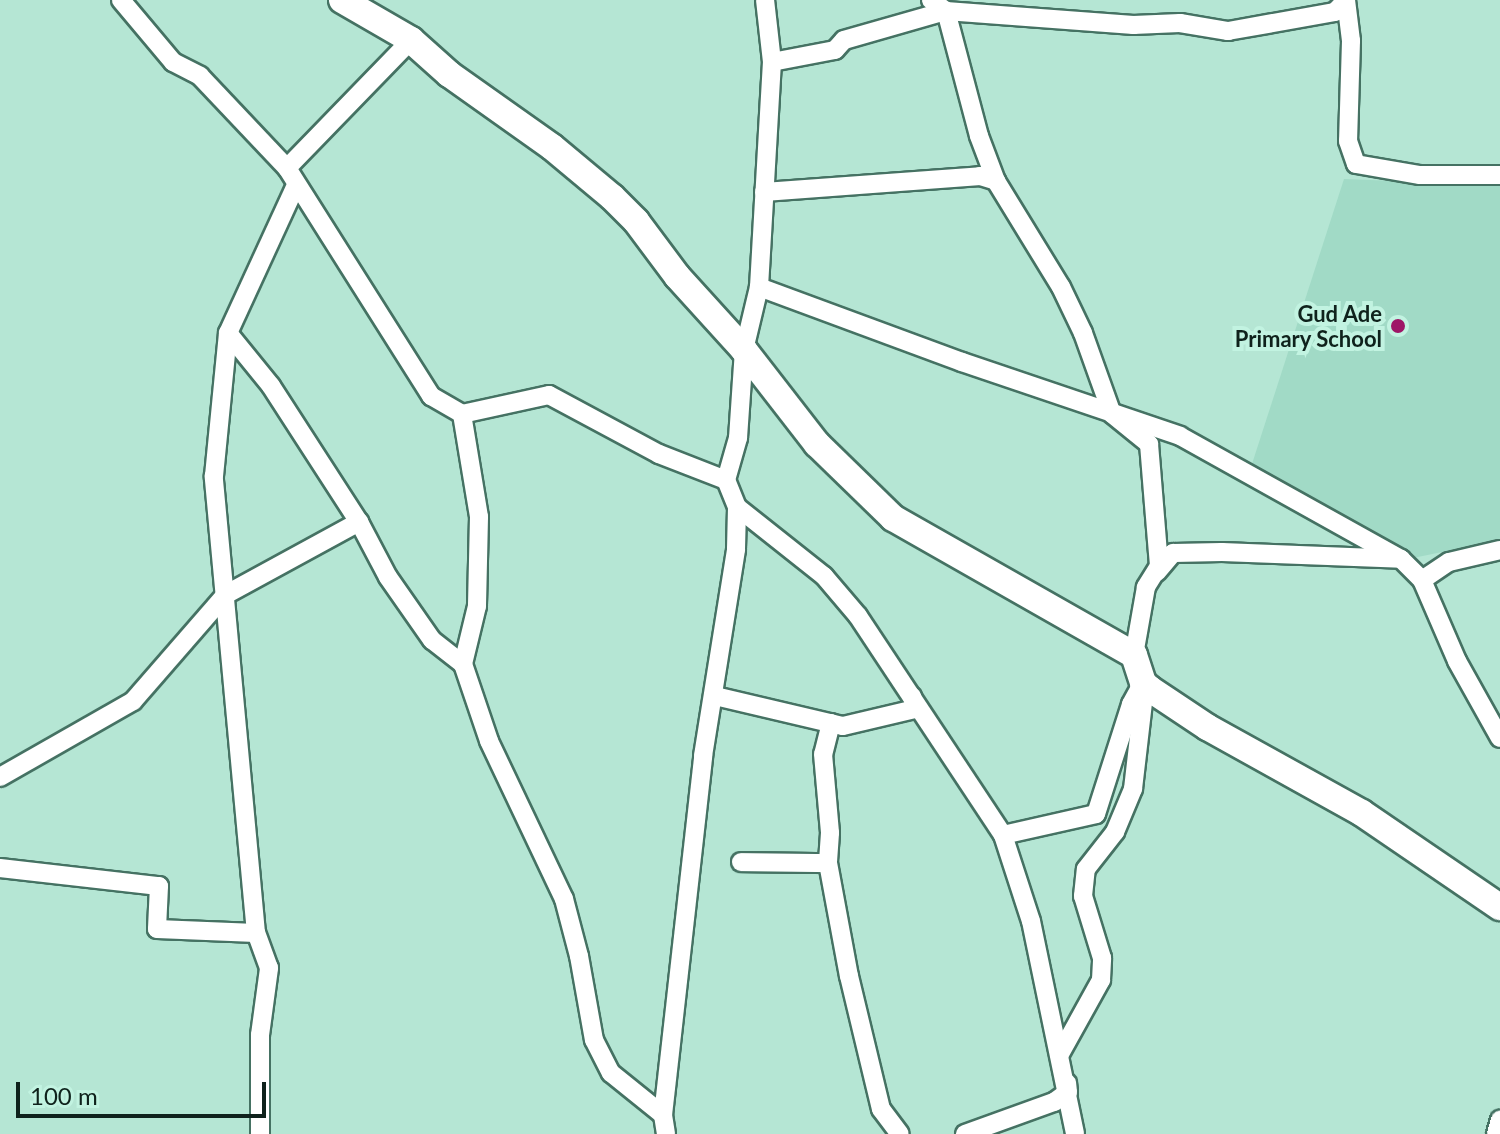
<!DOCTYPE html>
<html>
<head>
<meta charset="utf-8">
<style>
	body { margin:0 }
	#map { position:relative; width:1500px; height:1134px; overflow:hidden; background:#b5e6d4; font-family:Lato,sans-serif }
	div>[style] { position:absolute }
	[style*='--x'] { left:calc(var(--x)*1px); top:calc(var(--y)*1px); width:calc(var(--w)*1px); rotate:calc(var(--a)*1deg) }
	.built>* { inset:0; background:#a1dac6 }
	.roads { filter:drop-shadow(2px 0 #457263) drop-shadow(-2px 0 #457263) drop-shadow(0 2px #457263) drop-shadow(0 -2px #457263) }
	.street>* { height:18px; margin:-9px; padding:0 9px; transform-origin:9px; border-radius:9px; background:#fff }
	.secondary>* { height:26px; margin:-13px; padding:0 13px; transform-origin:13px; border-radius:13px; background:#fff }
	.dots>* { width:22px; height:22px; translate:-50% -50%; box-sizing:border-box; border:4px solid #c2f3e1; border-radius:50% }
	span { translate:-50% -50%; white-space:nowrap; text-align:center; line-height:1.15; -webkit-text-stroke:8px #c2f3e1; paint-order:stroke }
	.poi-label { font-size:22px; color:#0f221c; font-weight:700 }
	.right { translate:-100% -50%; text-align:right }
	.scale { position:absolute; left:16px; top:1082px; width:250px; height:36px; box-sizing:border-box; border:4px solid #0f221c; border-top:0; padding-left:10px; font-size:24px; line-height:28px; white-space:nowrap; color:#0f221c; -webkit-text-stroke:6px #c2f3e1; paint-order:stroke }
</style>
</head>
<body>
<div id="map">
	<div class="built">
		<i style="clip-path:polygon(1344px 179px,1500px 185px,1500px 540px,1413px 558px,1251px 467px)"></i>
	</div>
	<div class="roads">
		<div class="street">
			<i style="--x:121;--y:0;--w:81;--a:50"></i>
			<i style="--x:173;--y:62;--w:30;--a:27"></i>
			<i style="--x:200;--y:76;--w:127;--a:46.6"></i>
			<i style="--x:287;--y:168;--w:270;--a:57.7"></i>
			<i style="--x:431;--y:396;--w:36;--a:30"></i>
			<i style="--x:462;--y:414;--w:104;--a:80.6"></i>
			<i style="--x:479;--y:517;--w:89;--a:91.3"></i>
			<i style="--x:477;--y:606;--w:60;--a:103.6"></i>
			<i style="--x:463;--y:664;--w:81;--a:71.3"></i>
			<i style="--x:489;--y:741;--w:175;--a:64.6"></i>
			<i style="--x:564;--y:899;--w:59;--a:75.3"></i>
			<i style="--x:579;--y:956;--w:85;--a:79.9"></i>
			<i style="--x:594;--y:1040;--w:37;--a:63"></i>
			<i style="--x:611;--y:1073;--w:67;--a:38.9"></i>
			<i style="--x:931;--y:0;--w:19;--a:36"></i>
			<i style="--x:946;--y:11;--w:129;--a:75.2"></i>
			<i style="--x:979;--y:136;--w:48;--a:69.3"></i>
			<i style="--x:996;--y:181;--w:124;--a:58.5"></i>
			<i style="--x:1061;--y:287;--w:51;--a:64.4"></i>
			<i style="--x:1083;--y:333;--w:86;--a:70.3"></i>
			<i style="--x:1112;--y:414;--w:48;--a:39"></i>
			<i style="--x:1149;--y:444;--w:122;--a:85.3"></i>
			<i style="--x:1159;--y:566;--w:25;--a:122"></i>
			<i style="--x:1146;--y:587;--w:69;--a:100"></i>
			<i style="--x:1346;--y:0;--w:41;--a:83"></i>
			<i style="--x:1351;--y:41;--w:100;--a:91.7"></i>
			<i style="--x:1348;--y:141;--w:24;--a:71"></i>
			<i style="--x:1356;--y:164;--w:65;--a:9.8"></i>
			<i style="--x:1420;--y:175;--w:80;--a:0"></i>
			<i style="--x:772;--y:62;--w:64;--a:-10.8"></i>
			<i style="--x:835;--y:50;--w:13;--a:-48"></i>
			<i style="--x:844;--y:40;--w:106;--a:-15.9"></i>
			<i style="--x:946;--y:11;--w:188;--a:4.3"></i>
			<i style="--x:1133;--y:25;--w:47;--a:-2.4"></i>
			<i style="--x:1180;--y:23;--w:49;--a:9.5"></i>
			<i style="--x:1228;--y:31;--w:109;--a:-10.1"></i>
			<i style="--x:1335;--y:12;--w:16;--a:-47"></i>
			<i style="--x:287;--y:168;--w:178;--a:-45.9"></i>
			<i style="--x:764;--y:192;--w:217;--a:-4.2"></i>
			<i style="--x:980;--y:176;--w:17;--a:17"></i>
			<i style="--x:759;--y:287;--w:216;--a:20.3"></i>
			<i style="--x:962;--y:362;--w:230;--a:18.7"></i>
			<i style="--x:1180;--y:436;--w:253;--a:29.1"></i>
			<i style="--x:228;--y:333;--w:68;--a:50.9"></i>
			<i style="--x:271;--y:386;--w:162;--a:57.1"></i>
			<i style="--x:462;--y:414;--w:89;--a:-12.3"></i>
			<i style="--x:549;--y:395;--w:125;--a:28.2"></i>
			<i style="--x:659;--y:454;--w:72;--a:21.2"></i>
			<i style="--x:737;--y:507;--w:111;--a:38.4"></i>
			<i style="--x:824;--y:576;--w:52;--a:49.6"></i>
			<i style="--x:858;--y:616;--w:263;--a:56.5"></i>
			<i style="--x:1003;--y:835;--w:90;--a:72"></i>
			<i style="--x:1031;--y:921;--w:217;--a:78.3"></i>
			<i style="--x:1157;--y:572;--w:25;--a:-50"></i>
			<i style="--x:1173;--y:553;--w:49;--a:-1.2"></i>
			<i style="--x:1222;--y:552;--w:179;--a:2.2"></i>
			<i style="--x:1401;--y:559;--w:30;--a:45"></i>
			<i style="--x:1422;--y:580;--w:32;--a:-34"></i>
			<i style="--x:1449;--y:562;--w:52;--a:-13.2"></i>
			<i style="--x:1422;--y:580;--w:88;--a:66.6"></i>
			<i style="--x:1457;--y:661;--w:88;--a:60.8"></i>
			<i style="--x:715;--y:696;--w:131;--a:13.2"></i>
			<i style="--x:843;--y:726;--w:74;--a:-13.3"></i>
			<i style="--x:915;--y:709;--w:13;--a:-103"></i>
			<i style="--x:831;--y:723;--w:32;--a:104"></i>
			<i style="--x:823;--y:754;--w:79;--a:84.9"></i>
			<i style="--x:830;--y:833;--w:30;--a:94"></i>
			<i style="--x:828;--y:863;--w:115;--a:79.5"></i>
			<i style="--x:849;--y:976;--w:137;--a:76.5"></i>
			<i style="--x:881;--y:1109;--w:31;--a:53"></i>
			<i style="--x:0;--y:777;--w:153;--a:-29.7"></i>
			<i style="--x:133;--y:701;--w:140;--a:-49"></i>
			<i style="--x:225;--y:595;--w:153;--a:-28.6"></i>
			<i style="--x:359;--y:522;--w:62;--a:62.2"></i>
			<i style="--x:388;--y:577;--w:77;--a:55.1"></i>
			<i style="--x:432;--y:640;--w:39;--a:38"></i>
			<i style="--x:1003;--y:835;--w:95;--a:-12.7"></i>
			<i style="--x:1096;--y:814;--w:115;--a:-72.3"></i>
			<i style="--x:1131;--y:704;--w:21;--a:-61"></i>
			<i style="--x:741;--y:862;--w:87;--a:0.7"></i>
			<i style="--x:0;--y:868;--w:160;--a:6.5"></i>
			<i style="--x:159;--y:886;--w:43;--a:92.7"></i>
			<i style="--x:157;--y:929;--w:99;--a:2.3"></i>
			<i style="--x:1060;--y:1054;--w:85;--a:-61"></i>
			<i style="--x:1101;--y:980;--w:22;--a:-87"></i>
			<i style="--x:1102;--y:958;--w:65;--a:-107"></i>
			<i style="--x:1083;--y:896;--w:27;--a:-84"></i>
			<i style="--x:1086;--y:869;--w:47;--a:-51.9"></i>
			<i style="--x:1115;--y:832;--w:47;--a:-67.3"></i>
			<i style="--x:1133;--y:789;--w:88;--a:-83.4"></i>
			<i style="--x:1143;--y:702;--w:15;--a:-62"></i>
			<i style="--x:260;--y:1134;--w:99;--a:-90"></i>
			<i style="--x:260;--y:1035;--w:68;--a:-82.3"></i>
			<i style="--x:269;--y:968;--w:37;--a:-110"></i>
			<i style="--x:256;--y:933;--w:459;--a:-95.3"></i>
			<i style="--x:214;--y:476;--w:144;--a:-84.4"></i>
			<i style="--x:228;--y:333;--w:163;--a:-65.3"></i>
			<i style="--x:666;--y:1134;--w:19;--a:-99"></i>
			<i style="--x:663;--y:1115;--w:361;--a:-83.6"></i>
			<i style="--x:703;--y:756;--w:210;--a:-80.9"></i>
			<i style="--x:736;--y:549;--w:42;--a:-88.6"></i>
			<i style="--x:737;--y:507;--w:29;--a:-112"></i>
			<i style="--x:726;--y:480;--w:44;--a:-74.1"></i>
			<i style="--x:738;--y:438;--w:88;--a:-86.1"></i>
			<i style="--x:744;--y:350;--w:65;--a:-76.6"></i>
			<i style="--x:759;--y:287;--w:225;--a:-86.7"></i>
			<i style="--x:772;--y:62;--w:62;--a:-96.4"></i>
			<i style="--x:965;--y:1134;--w:95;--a:-19.8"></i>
			<i style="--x:1054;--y:1102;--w:17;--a:-36"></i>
			<i style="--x:1068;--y:1092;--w:9;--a:-96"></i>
			<i style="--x:1496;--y:1134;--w:15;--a:-74"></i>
		</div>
		<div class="secondary">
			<i style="--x:342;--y:0;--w:80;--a:30.1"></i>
			<i style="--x:411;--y:40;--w:51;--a:41.8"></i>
			<i style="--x:449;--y:74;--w:126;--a:35.3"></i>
			<i style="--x:552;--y:147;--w:78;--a:39.8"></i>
			<i style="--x:612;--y:197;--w:34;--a:45"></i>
			<i style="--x:636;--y:221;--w:69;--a:53.3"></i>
			<i style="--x:677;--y:276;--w:100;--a:47.8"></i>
			<i style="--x:744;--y:350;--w:119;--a:52.2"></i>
			<i style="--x:817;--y:444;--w:106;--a:44.2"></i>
			<i style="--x:893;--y:518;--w:277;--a:29.6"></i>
			<i style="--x:1134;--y:655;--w:29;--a:72"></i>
			<i style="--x:1143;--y:683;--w:9;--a:41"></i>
			<i style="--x:1150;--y:689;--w:69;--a:33.7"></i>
			<i style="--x:1207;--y:727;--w:177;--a:29"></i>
			<i style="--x:1362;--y:813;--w:167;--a:34.3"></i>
		</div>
	</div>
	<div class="dots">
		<i style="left:1398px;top:326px;background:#9e1767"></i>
	</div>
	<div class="poi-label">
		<span class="right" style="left:1382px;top:326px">Gud Ade<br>Primary School</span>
	</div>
	<div class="scale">100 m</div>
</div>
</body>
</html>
